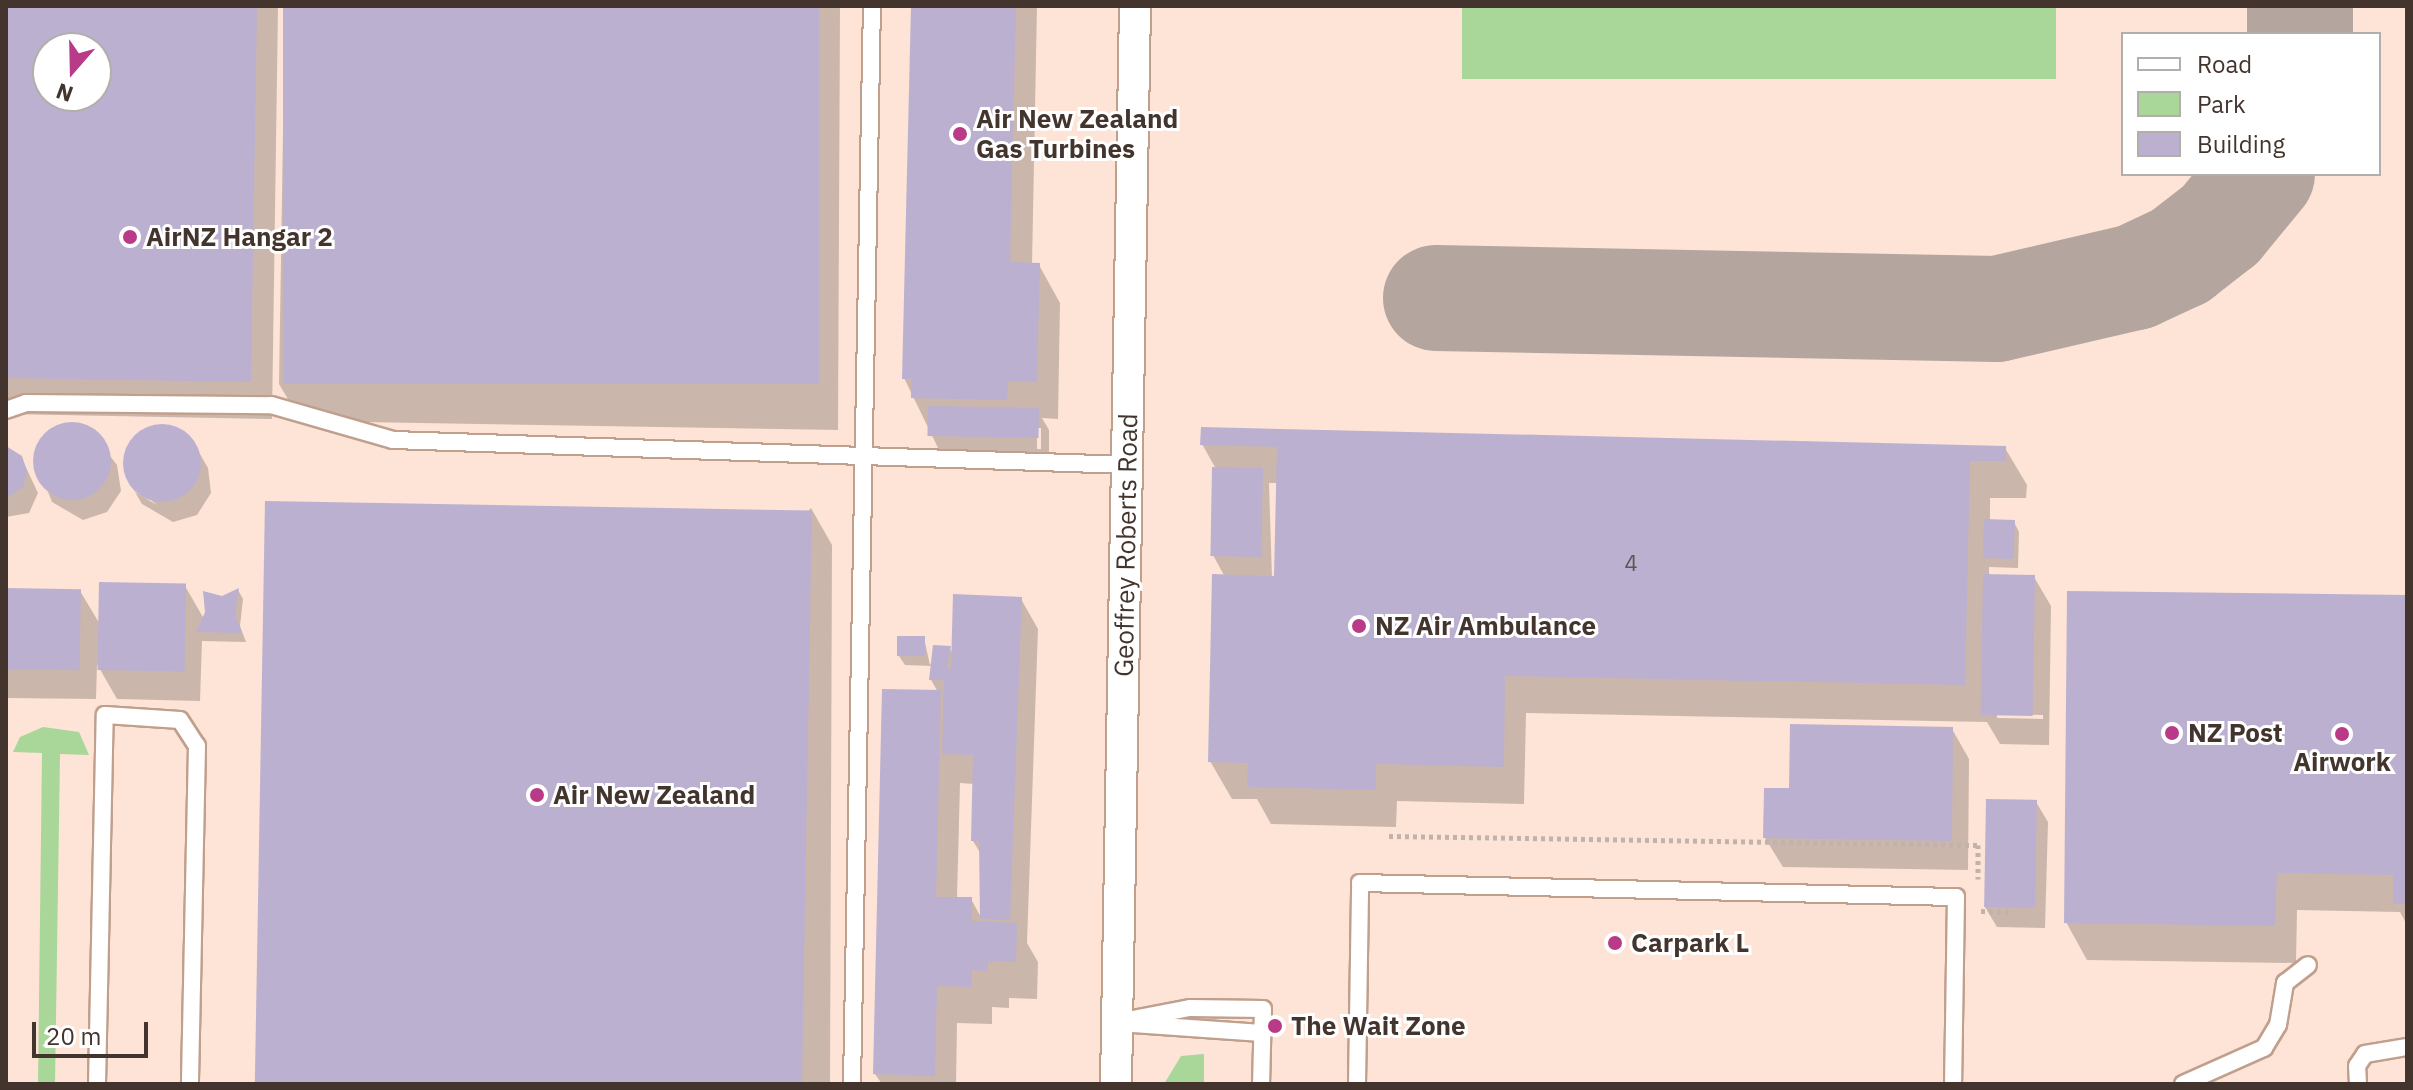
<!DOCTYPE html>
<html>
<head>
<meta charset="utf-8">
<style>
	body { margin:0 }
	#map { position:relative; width:2413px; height:1090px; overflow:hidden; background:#fceee6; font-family:"IBM Plex Sans",sans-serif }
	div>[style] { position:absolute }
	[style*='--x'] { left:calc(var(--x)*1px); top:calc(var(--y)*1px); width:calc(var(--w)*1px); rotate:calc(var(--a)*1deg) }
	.built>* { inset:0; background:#fde4d6 }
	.green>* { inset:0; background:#a9d699; transform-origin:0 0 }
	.shadow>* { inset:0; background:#0003 }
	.taxiway>* { height:106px; margin:-53px; padding:0 53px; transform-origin:53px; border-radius:53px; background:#b4a69f }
	.building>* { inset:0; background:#bbb0d0; transform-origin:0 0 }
	.round { border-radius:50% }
	.path>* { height:5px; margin-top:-2.5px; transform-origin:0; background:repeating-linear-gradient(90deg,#c1b3ab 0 4px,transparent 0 8px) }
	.roads { filter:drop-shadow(2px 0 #c09f8d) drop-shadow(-2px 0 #c09f8d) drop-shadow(0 2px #c09f8d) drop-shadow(0 -2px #c09f8d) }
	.lane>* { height:16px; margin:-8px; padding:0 8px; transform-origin:8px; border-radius:8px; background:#fff }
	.street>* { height:30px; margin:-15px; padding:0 15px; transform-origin:15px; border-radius:15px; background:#fff }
	.dots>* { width:22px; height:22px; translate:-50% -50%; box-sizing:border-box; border:4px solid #fff; border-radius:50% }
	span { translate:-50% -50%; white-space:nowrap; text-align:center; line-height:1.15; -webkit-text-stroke:6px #fff; paint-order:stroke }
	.number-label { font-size:22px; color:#615456 }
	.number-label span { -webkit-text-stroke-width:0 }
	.poi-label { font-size:26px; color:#43352e; font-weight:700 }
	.left { translate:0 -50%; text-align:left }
	.street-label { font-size:26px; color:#43352e }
	.frame { position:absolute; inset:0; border:8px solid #43352e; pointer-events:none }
	.legend { position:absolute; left:2121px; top:32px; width:260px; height:144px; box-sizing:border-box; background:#fff; border:2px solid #b4aeab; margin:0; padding:10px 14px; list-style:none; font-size:24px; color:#43352e }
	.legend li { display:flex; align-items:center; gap:16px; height:40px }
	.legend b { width:40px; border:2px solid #b4aeab }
	.north { position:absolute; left:32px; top:32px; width:80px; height:80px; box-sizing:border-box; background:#fff; border:2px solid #b4aeab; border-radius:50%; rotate:200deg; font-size:22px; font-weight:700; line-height:32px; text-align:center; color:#43352e }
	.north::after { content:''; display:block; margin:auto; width:28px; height:36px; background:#b93b88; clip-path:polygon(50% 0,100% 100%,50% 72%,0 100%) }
	.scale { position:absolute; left:32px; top:1022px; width:116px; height:36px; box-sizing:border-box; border:4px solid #43352e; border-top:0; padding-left:10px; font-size:24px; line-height:28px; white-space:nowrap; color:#43352e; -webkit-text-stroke:6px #fff; paint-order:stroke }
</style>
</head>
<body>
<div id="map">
	<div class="built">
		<i style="clip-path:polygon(evenodd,6px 6px,2407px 6px,2407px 1084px,6px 1084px,6px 6px,2123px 34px,2379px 34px,2379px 174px,2123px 174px,2123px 34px,6px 6px,48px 48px,96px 48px,96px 96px,48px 96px,48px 48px)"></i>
	</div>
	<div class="green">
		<i style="left:1462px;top:6px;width:594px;height:73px"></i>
		<i style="clip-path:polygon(43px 727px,79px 732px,89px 755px,60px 754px,55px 1084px,38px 1084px,42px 753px,13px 752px,20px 737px)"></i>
		<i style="clip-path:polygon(1204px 1054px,1204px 1084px,1164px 1084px,1181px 1056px)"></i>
	</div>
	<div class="shadow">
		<i style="clip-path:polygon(evenodd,6px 6px,278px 6px,272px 419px,6px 414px,6px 6px,48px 48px,96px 48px,96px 96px,48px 96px,48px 48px)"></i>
		<i style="clip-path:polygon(285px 6px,840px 6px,838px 430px,301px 421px,279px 384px)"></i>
		<i style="clip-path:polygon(evenodd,913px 6px,1037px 6px,1032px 265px,1039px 265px,1060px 303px,1058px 419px,1042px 418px,1049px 430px,1049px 459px,942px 456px,904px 378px,913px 6px,1037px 428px,1041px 428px,1041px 449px,1037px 449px,1037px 428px)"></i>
		<i style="clip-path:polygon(166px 426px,196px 447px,208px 468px,211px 493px,197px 515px,173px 522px,142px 504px,135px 492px,157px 505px,135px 487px,135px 492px,124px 460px,134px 438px)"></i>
		<i style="clip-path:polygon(88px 427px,117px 465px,121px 491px,107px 512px,83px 520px,52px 502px,35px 458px,53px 429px)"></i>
		<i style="clip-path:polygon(evenodd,1202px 444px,2005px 448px,2027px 485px,2026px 498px,1990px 498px,1990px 521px,2014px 522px,2019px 532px,2018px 568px,1989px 567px,1989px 576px,2034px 577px,2051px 606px,2049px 745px,2000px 744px,1987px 722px,1526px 713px,1524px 804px,1397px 801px,1396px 827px,1271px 824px,1257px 799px,1232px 799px,1210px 761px,1225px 577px,1213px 555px,1216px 469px,1202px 444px,1269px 483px,1278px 483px,1276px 578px,1272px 578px,1269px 483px,1202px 444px,1997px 714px,2043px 715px,2043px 719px,1997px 718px,1997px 714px)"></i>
		<i style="clip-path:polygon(6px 451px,21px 457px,38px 493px,29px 513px,6px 517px)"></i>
		<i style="clip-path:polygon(811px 508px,832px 545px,830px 1084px,265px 1084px)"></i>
		<i style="clip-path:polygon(185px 586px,204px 619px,223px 598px,238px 590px,243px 599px,240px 626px,246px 642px,202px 641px,200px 701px,117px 699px,97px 664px,96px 699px,6px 698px,6px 590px,80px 591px,101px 626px)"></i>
		<i style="clip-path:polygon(2407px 597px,2407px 925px,2400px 912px,2297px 910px,2296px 963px,2087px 960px,2066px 922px)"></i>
		<i style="clip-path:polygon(evenodd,1021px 599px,1038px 629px,1027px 943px,1038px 962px,1037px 999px,1009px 998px,1009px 1008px,992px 1007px,992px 1024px,957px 1023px,956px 1084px,882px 1084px,875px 1074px,938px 692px,931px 680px,933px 666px,905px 665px,899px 656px,924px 638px,930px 665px,949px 648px,954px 655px,1021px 599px,960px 783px,974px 784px,973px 841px,981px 854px,982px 919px,971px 899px,957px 899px,960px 783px)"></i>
		<i style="clip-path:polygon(1952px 729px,1969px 759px,1968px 870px,1783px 867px,1765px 838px,1791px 790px)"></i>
		<i style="clip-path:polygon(2036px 802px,2048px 822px,2045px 928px,1997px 927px,1985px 907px)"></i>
	</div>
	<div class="taxiway">
		<i style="--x:2300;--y:34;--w:28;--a:-90"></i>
		<i style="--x:1436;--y:298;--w:561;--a:1.12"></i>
		<i style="--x:1997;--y:309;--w:142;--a:-13.1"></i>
		<i style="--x:2135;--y:277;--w:50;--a:-25"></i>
		<i style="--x:2180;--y:256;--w:51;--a:-37.8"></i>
		<i style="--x:2220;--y:225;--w:66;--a:-50.5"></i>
	</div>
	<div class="building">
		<i style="clip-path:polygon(evenodd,6px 6px,257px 6px,251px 382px,6px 378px,6px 6px,48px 48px,96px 48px,96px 96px,48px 96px,48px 48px)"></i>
		<i style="left:283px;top:6px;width:536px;height:378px"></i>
		<i style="clip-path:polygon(911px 6px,1016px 6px,1010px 262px,1040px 263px,1037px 382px,1008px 381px,1007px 400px,911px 398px,911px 379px,902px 379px)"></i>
		<i style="left:928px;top:406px;width:111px;height:30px;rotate:1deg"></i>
		<i class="round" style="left:33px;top:422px;width:78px;height:78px"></i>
		<i class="round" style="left:123px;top:424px;width:78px;height:78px"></i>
		<i style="clip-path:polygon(1201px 427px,2006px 446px,2006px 461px,1970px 461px,1965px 685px,1505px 676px,1504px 767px,1376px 764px,1376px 790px,1247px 787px,1248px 763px,1208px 762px,1212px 574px,1274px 576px,1277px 447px,1200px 445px)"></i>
		<i style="clip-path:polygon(6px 446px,22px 456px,27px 471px,23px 487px,6px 498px)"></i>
		<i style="left:1212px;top:467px;width:51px;height:89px;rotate:1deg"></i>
		<i style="left:265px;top:501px;width:547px;height:582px;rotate:1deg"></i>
		<i style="left:1984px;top:519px;width:31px;height:39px;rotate:2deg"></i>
		<i style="left:1983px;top:574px;width:52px;height:141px;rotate:1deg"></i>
		<i style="left:99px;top:582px;width:87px;height:88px;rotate:1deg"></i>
		<i style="left:6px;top:588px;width:75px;height:81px;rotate:1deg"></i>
		<i style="clip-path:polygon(239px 588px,235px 615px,242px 633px,196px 632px,205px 612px,203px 591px,222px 596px)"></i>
		<i style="clip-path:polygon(2067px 591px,2407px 595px,2407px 904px,2393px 904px,2393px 875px,2277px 873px,2275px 926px,2064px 923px)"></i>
		<i style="clip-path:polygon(953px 594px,1022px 597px,1010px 920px,980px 919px,979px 841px,971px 841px,973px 755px,942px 754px,944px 680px,929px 680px,933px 645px,951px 646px,947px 668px,951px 668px)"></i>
		<i style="left:897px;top:636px;width:28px;height:20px"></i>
		<i style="clip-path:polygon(882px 689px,941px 690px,936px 897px,972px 897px,972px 921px,1017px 923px,1016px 962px,988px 961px,988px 971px,972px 970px,971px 987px,937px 986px,935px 1076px,873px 1074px)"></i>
		<i style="clip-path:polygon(1790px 724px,1953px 727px,1952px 841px,1763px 838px,1764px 788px,1789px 788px)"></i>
		<i style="left:1986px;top:799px;width:51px;height:108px;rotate:1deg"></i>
	</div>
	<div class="path">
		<i style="--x:1389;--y:836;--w:589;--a:0.88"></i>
		<i style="--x:1978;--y:845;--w:34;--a:90"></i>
		<i style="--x:1981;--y:911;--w:32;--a:2"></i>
	</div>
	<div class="roads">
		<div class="lane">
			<i style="--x:6;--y:410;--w:21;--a:-19"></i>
			<i style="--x:26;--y:403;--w:245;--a:0.5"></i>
			<i style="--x:271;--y:405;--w:127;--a:16"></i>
			<i style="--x:393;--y:440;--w:735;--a:1.95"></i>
			<i style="--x:1117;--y:1022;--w:74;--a:-10.9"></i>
			<i style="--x:1190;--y:1008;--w:73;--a:0.8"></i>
			<i style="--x:1263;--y:1009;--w:75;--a:91.5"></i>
			<i style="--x:1133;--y:1024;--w:129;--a:4"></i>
			<i style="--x:97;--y:1084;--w:369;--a:-88.8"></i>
			<i style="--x:105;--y:715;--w:75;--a:3.8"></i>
			<i style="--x:180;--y:720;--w:31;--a:57"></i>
			<i style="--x:197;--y:746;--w:338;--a:91.2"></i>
			<i style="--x:852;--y:1084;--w:1078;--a:-88.94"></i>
			<i style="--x:1357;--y:1084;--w:201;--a:-89.1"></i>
			<i style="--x:1360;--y:883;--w:596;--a:1.35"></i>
			<i style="--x:1956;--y:897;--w:187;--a:90.9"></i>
			<i style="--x:2183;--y:1084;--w:89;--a:-24"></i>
			<i style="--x:2264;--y:1048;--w:27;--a:-59"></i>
			<i style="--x:2278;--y:1025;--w:43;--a:-80.5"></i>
			<i style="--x:2285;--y:983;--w:29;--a:-38"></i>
			<i style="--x:2358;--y:1084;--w:18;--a:-93"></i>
			<i style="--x:2357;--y:1066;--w:14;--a:-56"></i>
			<i style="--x:2365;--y:1054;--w:43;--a:-9.5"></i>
		</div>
		<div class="street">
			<i style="--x:1116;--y:1084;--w:1078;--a:-88.99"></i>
		</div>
	</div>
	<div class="dots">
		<i style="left:960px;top:134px;background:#b93b88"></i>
		<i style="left:130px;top:237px;background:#b93b88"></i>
		<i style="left:1359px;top:626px;background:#b93b88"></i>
		<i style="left:2172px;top:733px;background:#b93b88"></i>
		<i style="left:2342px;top:734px;background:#b93b88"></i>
		<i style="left:537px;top:795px;background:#b93b88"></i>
		<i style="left:1615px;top:943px;background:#b93b88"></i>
		<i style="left:1275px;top:1026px;background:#b93b88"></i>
	</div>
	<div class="number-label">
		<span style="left:1631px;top:563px">4</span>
	</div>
	<div class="poi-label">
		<span class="left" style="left:976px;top:134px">Air New Zealand<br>Gas Turbines</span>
		<span class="left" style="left:146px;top:237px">AirNZ Hangar 2</span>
		<span class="left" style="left:1375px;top:626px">NZ Air Ambulance</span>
		<span class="left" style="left:2188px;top:733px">NZ Post</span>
		<span style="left:2342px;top:762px">Airwork</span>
		<span class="left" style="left:553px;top:795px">Air New Zealand</span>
		<span class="left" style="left:1631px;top:943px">Carpark L</span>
		<span class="left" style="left:1291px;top:1026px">The Wait Zone</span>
	</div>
	<div class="street-label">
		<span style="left:1126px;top:545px;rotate:-89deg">Geoffrey Roberts Road</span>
	</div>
	<div class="frame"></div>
	<ul class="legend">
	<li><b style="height:10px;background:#fff"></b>Road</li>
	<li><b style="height:22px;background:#a9d699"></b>Park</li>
	<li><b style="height:22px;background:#bbb0d0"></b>Building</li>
	</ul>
	<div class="north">N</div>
	<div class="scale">20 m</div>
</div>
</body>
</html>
